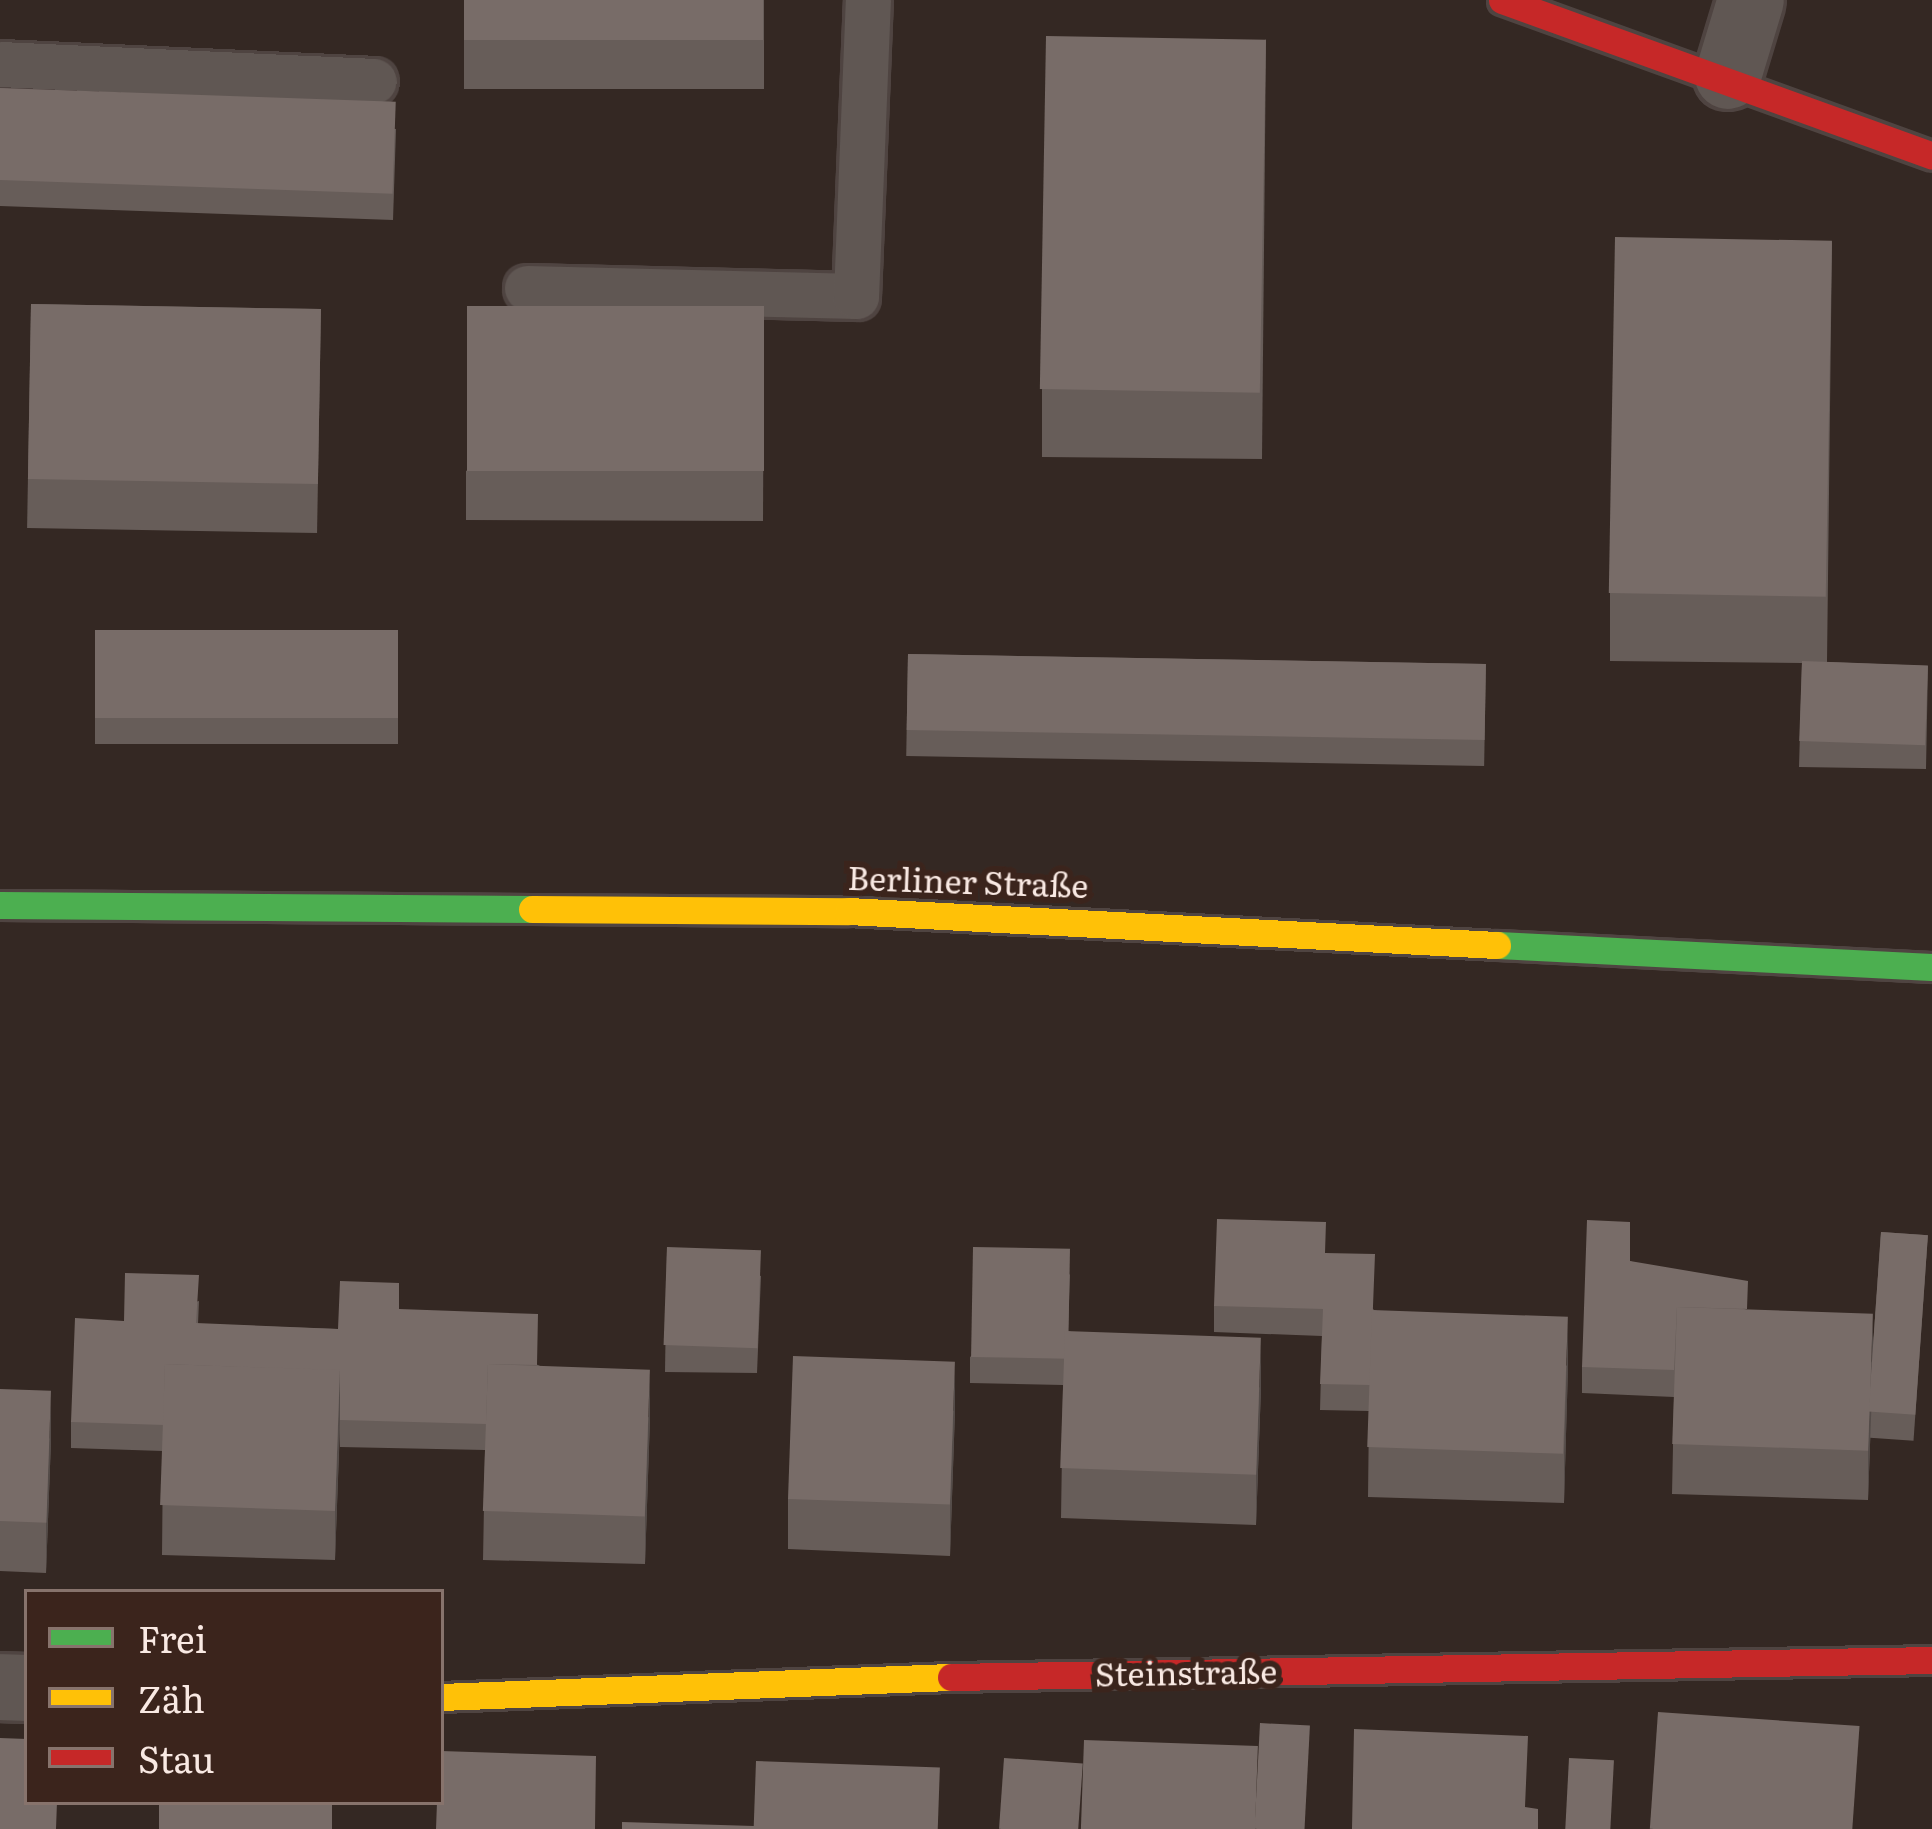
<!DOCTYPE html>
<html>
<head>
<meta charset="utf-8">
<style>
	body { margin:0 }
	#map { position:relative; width:1932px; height:1829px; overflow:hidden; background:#342823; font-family:Literata,serif }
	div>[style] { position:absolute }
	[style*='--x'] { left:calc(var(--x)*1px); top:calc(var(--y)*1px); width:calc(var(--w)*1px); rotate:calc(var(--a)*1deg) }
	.roads { filter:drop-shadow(3px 0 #4f4441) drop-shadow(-3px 0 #4f4441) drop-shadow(0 3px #4f4441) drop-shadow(0 -3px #4f4441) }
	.lane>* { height:45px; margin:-22.5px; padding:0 22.5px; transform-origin:22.5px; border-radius:22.5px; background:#605753 }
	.street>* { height:66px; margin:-33px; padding:0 33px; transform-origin:33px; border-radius:33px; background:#605753 }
	.fast>* { height:27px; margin:-13.5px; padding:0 13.5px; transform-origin:13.5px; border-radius:13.5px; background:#4caf50 }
	.slow>* { height:27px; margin:-13.5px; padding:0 13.5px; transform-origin:13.5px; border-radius:13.5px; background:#ffc107 }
	.jam>* { height:27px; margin:-13.5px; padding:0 13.5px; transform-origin:13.5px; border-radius:13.5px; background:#c62828 }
	.wall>* { inset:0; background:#675d59; transform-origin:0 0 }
	.shaded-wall>* { inset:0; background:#544c49 }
	.building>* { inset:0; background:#786c68; transform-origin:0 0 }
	span { translate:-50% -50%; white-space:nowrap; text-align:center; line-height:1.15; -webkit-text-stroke:12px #3b241c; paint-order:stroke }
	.street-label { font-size:33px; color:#f9e9e3 }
	.legend { position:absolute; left:24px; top:1589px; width:420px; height:216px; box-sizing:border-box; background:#3b241c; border:3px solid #87736c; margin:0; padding:15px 21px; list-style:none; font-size:36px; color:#f9e9e3 }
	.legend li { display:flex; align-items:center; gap:24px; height:60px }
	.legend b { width:60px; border:3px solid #87736c }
</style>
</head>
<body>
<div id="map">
	<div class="roads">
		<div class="lane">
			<i style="--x:0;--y:64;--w:374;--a:2.6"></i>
			<i style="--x:527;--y:288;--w:329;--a:1.4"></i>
			<i style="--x:856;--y:296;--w:296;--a:-87.7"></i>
		</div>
		<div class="street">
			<i style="--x:1728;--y:76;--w:79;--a:-73.2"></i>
			<i style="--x:0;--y:1687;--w:27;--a:2"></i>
		</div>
		<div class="fast">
			<i style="--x:0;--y:905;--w:532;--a:0.43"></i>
			<i style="--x:1497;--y:945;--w:436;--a:2.9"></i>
		</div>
		<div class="slow">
			<i style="--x:532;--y:909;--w:316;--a:0.4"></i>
			<i style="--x:848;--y:911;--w:650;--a:3"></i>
			<i style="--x:441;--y:1697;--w:510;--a:-2.25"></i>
		</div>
		<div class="jam">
			<i style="--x:1502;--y:0;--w:457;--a:19.9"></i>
			<i style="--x:951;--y:1677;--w:981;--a:-0.99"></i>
		</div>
	</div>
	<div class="wall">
		<i style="left:464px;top:0;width:300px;height:89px"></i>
		<i style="clip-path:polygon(1266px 39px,1262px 459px,1042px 457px,1042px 389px)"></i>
		<i style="clip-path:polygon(0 88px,396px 129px,393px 220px,0 206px)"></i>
		<i style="clip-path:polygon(1832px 241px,1827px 662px,1928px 666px,1926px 769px,1799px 767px,1802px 663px,1610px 661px,1610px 593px)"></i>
		<i style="left:31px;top:304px;width:290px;height:224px;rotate:1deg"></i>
		<i style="clip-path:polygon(764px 307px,763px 521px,466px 520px,466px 471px)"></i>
		<i style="left:95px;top:630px;width:303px;height:114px"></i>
		<i style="left:908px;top:654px;width:578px;height:102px;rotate:1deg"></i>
		<i style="left:1881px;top:1232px;width:47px;height:206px;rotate:4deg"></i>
		<i style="clip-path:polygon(667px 1247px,761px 1276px,757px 1373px,665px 1372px)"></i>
		<i style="clip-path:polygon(1325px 1253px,1374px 1310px,1568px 1366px,1564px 1503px,1368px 1497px,1369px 1411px,1320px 1410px,1322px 1336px,1214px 1332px,1214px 1306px)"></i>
		<i style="clip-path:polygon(1630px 1261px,1873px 1363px,1868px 1500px,1672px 1494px,1674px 1397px,1582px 1393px,1582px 1367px)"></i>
		<i style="clip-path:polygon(1070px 1274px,1068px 1331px,1261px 1388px,1256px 1525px,1061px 1518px,1063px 1385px,970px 1383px,970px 1357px)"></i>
		<i style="clip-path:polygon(199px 1301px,198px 1324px,338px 1329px,399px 1309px,538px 1365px,650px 1418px,645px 1564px,483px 1560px,485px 1450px,340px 1447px,340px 1426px,335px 1560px,162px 1555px,163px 1451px,71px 1448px,71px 1422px,124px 1321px)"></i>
		<i style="clip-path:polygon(0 1389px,51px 1440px,46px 1573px,0 1571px)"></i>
		<i style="clip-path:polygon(955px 1410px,950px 1556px,788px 1549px,788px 1499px)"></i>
	</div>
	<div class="shaded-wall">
		<i style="clip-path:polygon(1873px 1313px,1873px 1363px,1868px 1500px,1868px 1450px)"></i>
		<i style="clip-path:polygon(1568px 1316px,1568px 1366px,1564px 1503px,1564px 1454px)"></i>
		<i style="clip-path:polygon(1261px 1339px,1261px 1388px,1256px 1525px,1256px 1476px)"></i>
		<i style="clip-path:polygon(955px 1361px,955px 1410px,950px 1556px,950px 1506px)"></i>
		<i style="clip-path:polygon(650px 1369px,650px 1418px,645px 1564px,645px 1514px)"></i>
		<i style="clip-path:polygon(340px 1371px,340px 1421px,335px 1560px,335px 1510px)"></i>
		<i style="clip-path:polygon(51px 1391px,51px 1440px,46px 1573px,46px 1523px)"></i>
	</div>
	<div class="building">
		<i style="left:464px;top:0;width:299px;height:40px"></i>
		<i style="left:1046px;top:36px;width:220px;height:353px;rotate:1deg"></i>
		<i style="left:0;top:88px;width:396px;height:92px;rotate:2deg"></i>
		<i style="left:1615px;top:237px;width:217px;height:356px;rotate:1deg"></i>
		<i style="left:31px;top:304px;width:290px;height:175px;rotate:1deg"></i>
		<i style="left:467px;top:306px;width:297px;height:165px"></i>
		<i style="left:95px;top:630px;width:303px;height:88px"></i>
		<i style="left:908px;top:654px;width:578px;height:76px;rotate:1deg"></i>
		<i style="left:1802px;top:661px;width:126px;height:80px;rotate:2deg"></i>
		<i style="clip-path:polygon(1217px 1219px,1326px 1222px,1325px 1253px,1375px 1254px,1370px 1385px,1320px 1384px,1323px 1309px,1214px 1306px)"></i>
		<i style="clip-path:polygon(1587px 1220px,1630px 1222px,1630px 1261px,1748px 1281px,1747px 1309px,1677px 1307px,1674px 1370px,1582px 1367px)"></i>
		<i style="left:1881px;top:1232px;width:47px;height:180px;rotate:4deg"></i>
		<i style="left:667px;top:1247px;width:94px;height:98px;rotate:2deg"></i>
		<i style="left:973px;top:1247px;width:97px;height:110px;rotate:1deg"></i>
		<i style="clip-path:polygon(125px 1273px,199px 1275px,196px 1323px,338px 1329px,340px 1281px,399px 1283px,399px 1309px,538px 1314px,537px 1365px,488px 1364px,486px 1424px,340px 1420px,340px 1371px,165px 1364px,164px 1425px,71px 1422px,75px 1318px,124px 1321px)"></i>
		<i style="left:1677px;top:1307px;width:196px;height:137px;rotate:2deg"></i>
		<i style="left:1372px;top:1310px;width:196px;height:137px;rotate:2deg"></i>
		<i style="left:1065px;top:1331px;width:196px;height:137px;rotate:2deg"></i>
		<i style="left:793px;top:1356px;width:162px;height:143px;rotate:2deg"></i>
		<i style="left:165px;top:1364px;width:175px;height:141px;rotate:2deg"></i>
		<i style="left:488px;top:1364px;width:162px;height:147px;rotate:2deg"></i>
		<i style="left:0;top:1389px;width:51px;height:132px;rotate:2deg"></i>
		<i style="left:1658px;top:1712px;width:202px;height:117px;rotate:4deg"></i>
		<i style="left:1260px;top:1723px;width:50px;height:106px;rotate:3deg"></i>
		<i style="clip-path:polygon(1354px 1729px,1528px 1736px,1525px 1807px,1538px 1809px,1538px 1829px,1352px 1829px)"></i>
		<i style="clip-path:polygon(0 1738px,27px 1739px,27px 1802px,57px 1802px,56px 1829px,0 1829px)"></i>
		<i style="left:1084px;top:1740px;width:174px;height:89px;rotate:2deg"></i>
		<i style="clip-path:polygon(441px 1751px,596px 1756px,595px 1829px,436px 1829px,437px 1802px,441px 1802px)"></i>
		<i style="left:1004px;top:1758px;width:79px;height:71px;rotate:4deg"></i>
		<i style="left:1569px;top:1758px;width:45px;height:71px;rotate:3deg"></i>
		<i style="left:756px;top:1761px;width:184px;height:68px;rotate:2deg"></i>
		<i style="left:159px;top:1802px;width:173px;height:27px"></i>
		<i style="clip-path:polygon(622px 1822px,754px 1826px,754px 1829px,622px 1829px)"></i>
	</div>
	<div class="street-label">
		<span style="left:968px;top:880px;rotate:2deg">Berliner Straße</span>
		<span style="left:1186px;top:1671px;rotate:-1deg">Steinstraße</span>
	</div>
	<ul class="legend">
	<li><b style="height:15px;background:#4caf50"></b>Frei</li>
	<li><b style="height:15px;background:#ffc107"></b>Zäh</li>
	<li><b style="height:15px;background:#c62828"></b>Stau</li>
	</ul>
</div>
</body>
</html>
